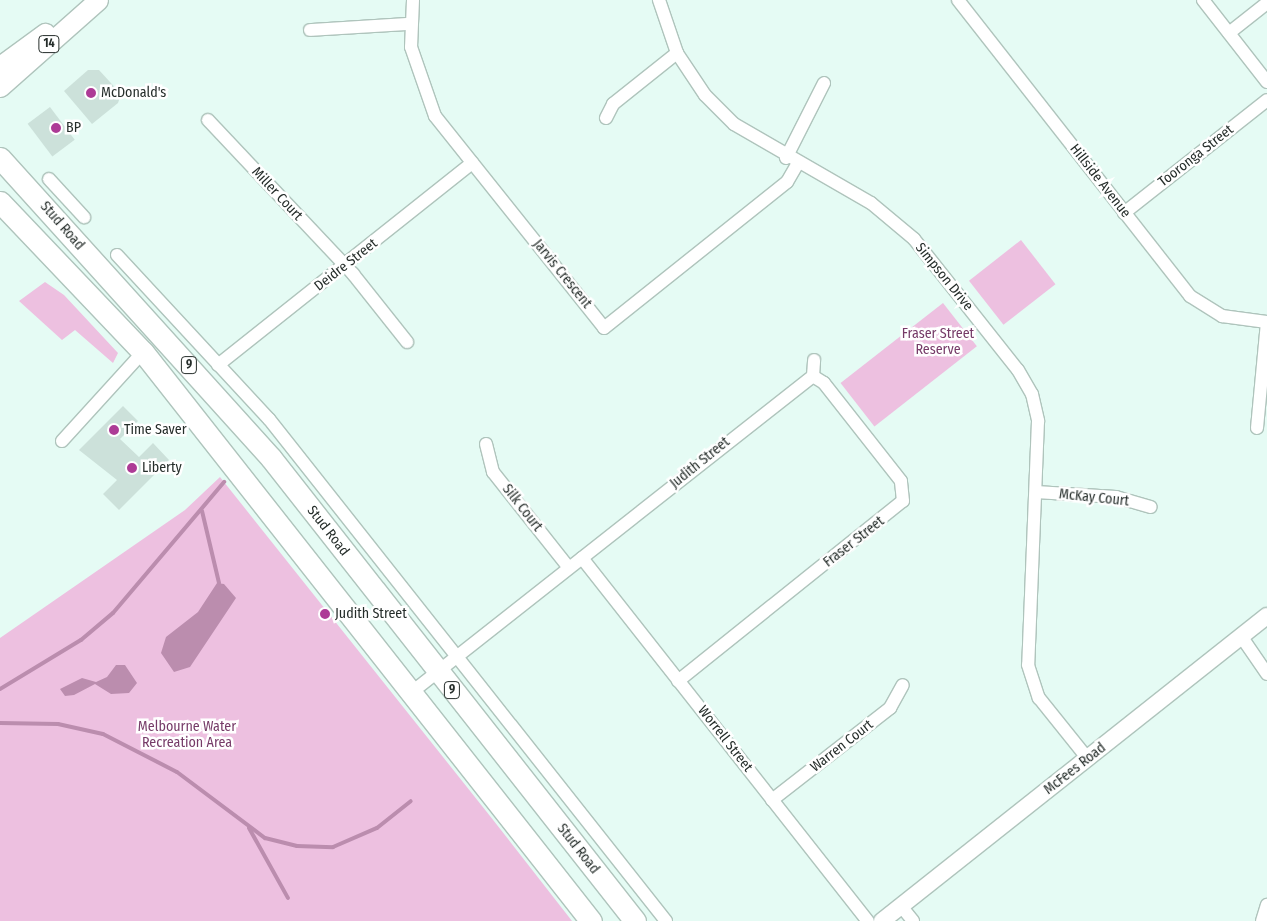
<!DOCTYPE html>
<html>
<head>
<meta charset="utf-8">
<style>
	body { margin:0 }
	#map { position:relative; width:1267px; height:921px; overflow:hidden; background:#e5fbf4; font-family:"Fira Sans Condensed",sans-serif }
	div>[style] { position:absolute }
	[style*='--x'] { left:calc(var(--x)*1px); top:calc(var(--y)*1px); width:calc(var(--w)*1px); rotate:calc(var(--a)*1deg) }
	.green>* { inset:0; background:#edc0e0; transform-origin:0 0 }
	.water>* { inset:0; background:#bb8dae }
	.stream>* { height:4px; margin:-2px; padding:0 2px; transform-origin:2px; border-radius:2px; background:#bb8dae }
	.building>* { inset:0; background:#cce1da; transform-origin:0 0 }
	.roads { filter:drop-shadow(1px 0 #afc4bc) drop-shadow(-1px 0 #afc4bc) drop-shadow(0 1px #afc4bc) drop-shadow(0 -1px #afc4bc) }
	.street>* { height:12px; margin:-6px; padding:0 6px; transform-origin:6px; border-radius:6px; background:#fff }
	.secondary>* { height:16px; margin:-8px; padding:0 8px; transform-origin:8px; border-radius:8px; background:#fff }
	.primary>* { height:19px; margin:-9.5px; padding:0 9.5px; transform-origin:9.5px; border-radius:9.5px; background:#fff }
	.highway>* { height:21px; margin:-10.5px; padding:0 10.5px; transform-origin:10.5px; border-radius:10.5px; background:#fff }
	.dots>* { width:14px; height:14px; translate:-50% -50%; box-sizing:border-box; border:2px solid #fff; border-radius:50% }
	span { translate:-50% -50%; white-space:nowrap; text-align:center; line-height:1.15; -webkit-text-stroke:5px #fff; paint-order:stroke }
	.shield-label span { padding:1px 4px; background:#fff; border:1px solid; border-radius:4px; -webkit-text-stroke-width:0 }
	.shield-label { font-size:12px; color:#252d2a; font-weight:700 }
	.poi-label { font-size:14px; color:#252d2a }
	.left { translate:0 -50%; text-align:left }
	.street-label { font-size:14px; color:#252d2a }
	.park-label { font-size:14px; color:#763b68 }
</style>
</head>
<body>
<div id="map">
	<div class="green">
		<i style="left:1021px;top:240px;width:56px;height:66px;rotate:52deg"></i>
		<i style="clip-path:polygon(45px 282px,64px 295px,118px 353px,113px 363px,75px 330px,62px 340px,19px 301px)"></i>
		<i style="left:943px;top:303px;width:55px;height:130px;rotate:52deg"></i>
		<i style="clip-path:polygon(220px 477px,490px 816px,572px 921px,0 921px,0 638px,185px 510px)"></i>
	</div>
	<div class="water">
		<i style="clip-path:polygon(217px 583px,224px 584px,236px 598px,190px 667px,174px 672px,161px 653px,166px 637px,198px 612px)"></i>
		<i style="clip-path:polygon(116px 665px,125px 665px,137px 683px,129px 693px,111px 694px,95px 684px,74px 695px,65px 696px,60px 689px,82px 678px,96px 682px,107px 677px)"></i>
	</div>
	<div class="stream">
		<i style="--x:202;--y:511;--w:74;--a:76.7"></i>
		<i style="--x:0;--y:689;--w:95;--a:-31.2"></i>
		<i style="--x:81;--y:640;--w:42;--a:-40.2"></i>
		<i style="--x:113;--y:613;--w:172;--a:-49.7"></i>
		<i style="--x:0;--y:723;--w:58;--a:1"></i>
		<i style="--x:58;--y:724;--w:46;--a:12.5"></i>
		<i style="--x:103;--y:734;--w:83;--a:27.2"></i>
		<i style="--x:177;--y:772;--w:110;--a:36.9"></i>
		<i style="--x:265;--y:838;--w:33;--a:14"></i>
		<i style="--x:297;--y:846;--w:36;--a:2"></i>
		<i style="--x:333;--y:847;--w:48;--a:-23.4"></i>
		<i style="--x:377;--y:828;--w:43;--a:-38.5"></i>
		<i style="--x:249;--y:828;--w:80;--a:60.9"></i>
	</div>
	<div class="building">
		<i style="clip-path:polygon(88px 70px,99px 70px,121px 94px,118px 103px,92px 124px,64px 91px)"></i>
		<i style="left:50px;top:107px;width:41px;height:28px;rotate:53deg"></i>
		<i style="clip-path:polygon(123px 406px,138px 421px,120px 439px,139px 457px,153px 443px,169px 460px,119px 510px,103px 494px,117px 480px,79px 450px)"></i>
	</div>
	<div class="roads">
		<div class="street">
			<i style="--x:413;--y:0;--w:47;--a:92.4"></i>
			<i style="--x:411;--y:47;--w:73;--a:70.8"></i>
			<i style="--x:435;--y:116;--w:271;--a:51.4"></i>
			<i style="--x:604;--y:328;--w:234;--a:-38.6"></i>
			<i style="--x:787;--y:182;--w:22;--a:-60"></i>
			<i style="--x:659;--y:0;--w:56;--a:71.2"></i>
			<i style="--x:677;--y:53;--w:50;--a:56.3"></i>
			<i style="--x:705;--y:95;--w:41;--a:45"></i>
			<i style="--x:734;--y:124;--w:158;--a:30"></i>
			<i style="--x:871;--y:203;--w:56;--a:39.9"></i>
			<i style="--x:914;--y:239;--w:167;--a:51.6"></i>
			<i style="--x:1018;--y:370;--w:28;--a:60"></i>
			<i style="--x:1032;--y:394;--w:28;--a:77"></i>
			<i style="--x:1038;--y:421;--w:244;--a:92.3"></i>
			<i style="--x:1028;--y:665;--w:35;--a:72"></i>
			<i style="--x:1039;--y:698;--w:78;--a:51.2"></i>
			<i style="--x:958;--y:0;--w:376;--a:51.9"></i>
			<i style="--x:1190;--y:296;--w:38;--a:32"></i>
			<i style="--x:1222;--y:316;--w:45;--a:7.6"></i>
			<i style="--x:1203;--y:0;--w:104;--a:52"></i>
			<i style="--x:310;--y:30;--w:99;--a:-3.5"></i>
			<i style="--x:1229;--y:33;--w:48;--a:-38.3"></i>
			<i style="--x:606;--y:118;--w:16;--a:-63"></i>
			<i style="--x:613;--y:104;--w:82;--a:-38.6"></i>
			<i style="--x:208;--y:120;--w:212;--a:46.7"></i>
			<i style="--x:353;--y:274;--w:87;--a:51.5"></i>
			<i style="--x:786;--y:158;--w:84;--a:-63.1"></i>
			<i style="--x:49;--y:179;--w:52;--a:47.4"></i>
			<i style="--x:1124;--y:213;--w:182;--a:-38.3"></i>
			<i style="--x:117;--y:255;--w:224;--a:47.2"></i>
			<i style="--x:269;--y:419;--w:640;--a:51.66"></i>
			<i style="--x:218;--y:365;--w:325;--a:-38.5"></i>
			<i style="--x:813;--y:376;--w:16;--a:-86"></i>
			<i style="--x:1257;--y:428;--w:106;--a:-84.6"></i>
			<i style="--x:62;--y:441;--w:120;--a:-47.7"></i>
			<i style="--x:486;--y:444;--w:29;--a:76"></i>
			<i style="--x:493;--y:472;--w:122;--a:51.6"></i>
			<i style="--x:1036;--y:492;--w:80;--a:3.6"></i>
			<i style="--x:1116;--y:497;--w:36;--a:16"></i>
			<i style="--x:582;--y:558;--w:462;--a:51.8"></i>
			<i style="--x:1241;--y:636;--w:46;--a:55.6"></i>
			<i style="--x:678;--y:681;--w:288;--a:-38.7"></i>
			<i style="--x:903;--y:501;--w:20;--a:-96"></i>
			<i style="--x:901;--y:481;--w:125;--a:-128.2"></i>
			<i style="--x:824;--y:383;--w:13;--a:-148"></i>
			<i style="--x:412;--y:692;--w:511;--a:-38.24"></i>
			<i style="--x:772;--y:800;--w:150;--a:-37.9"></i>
			<i style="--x:890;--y:708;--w:26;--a:-61"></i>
			<i style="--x:901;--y:906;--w:19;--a:51"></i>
			<i style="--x:1262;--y:921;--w:17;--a:-73"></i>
		</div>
		<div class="secondary">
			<i style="--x:882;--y:921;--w:491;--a:-38.4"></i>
		</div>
		<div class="primary">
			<i style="--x:0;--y:66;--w:56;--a:-36.3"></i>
			<i style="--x:0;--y:87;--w:131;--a:-41.6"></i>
		</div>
		<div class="highway">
			<i style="--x:0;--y:158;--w:404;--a:47.9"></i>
			<i style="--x:271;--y:458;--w:589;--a:51.83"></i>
			<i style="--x:0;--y:202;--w:207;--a:46.4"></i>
			<i style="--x:143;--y:352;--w:724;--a:51.79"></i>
		</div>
	</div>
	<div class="dots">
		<i style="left:91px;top:93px;background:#ad3b96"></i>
		<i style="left:56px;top:128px;background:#ad3b96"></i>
		<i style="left:114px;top:430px;background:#ad3b96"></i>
		<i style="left:132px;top:468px;background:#ad3b96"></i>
		<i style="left:325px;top:614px;background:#ad3b96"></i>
	</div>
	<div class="shield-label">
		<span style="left:49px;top:44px">14</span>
		<span style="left:189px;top:365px">9</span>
		<span style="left:452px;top:690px">9</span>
	</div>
	<div class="poi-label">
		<span class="left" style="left:101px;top:93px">McDonald's</span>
		<span class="left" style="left:66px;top:128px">BP</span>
		<span class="left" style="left:124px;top:430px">Time Saver</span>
		<span class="left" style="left:142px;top:468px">Liberty</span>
		<span class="left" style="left:335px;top:614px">Judith Street</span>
	</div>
	<div class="street-label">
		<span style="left:1196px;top:156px;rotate:-38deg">Tooronga Street</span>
		<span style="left:1100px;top:181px;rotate:52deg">Hillside Avenue</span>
		<span style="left:277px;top:194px;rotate:47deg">Miller Court</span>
		<span style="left:62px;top:226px;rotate:49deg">Stud Road</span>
		<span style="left:346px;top:265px;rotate:-38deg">Deidre Street</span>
		<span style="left:562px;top:274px;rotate:51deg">Jarvis Crescent</span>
		<span style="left:944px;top:277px;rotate:51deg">Simpson Drive</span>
		<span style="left:700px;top:463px;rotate:-39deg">Judith Street</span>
		<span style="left:1094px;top:498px;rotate:6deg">McKay Court</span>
		<span style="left:522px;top:508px;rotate:52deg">Silk Court</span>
		<span style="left:328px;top:531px;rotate:52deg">Stud Road</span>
		<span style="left:854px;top:542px;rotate:-38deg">Fraser Street</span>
		<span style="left:725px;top:739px;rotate:52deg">Worrell Street</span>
		<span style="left:842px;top:746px;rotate:-38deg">Warren Court</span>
		<span style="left:1075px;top:769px;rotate:-38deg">McFees Road</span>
		<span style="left:578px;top:849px;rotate:52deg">Stud Road</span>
	</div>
	<div class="park-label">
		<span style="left:938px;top:342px">Fraser Street<br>Reserve</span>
		<span style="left:187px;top:735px">Melbourne Water<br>Recreation Area</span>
	</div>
</div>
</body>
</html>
